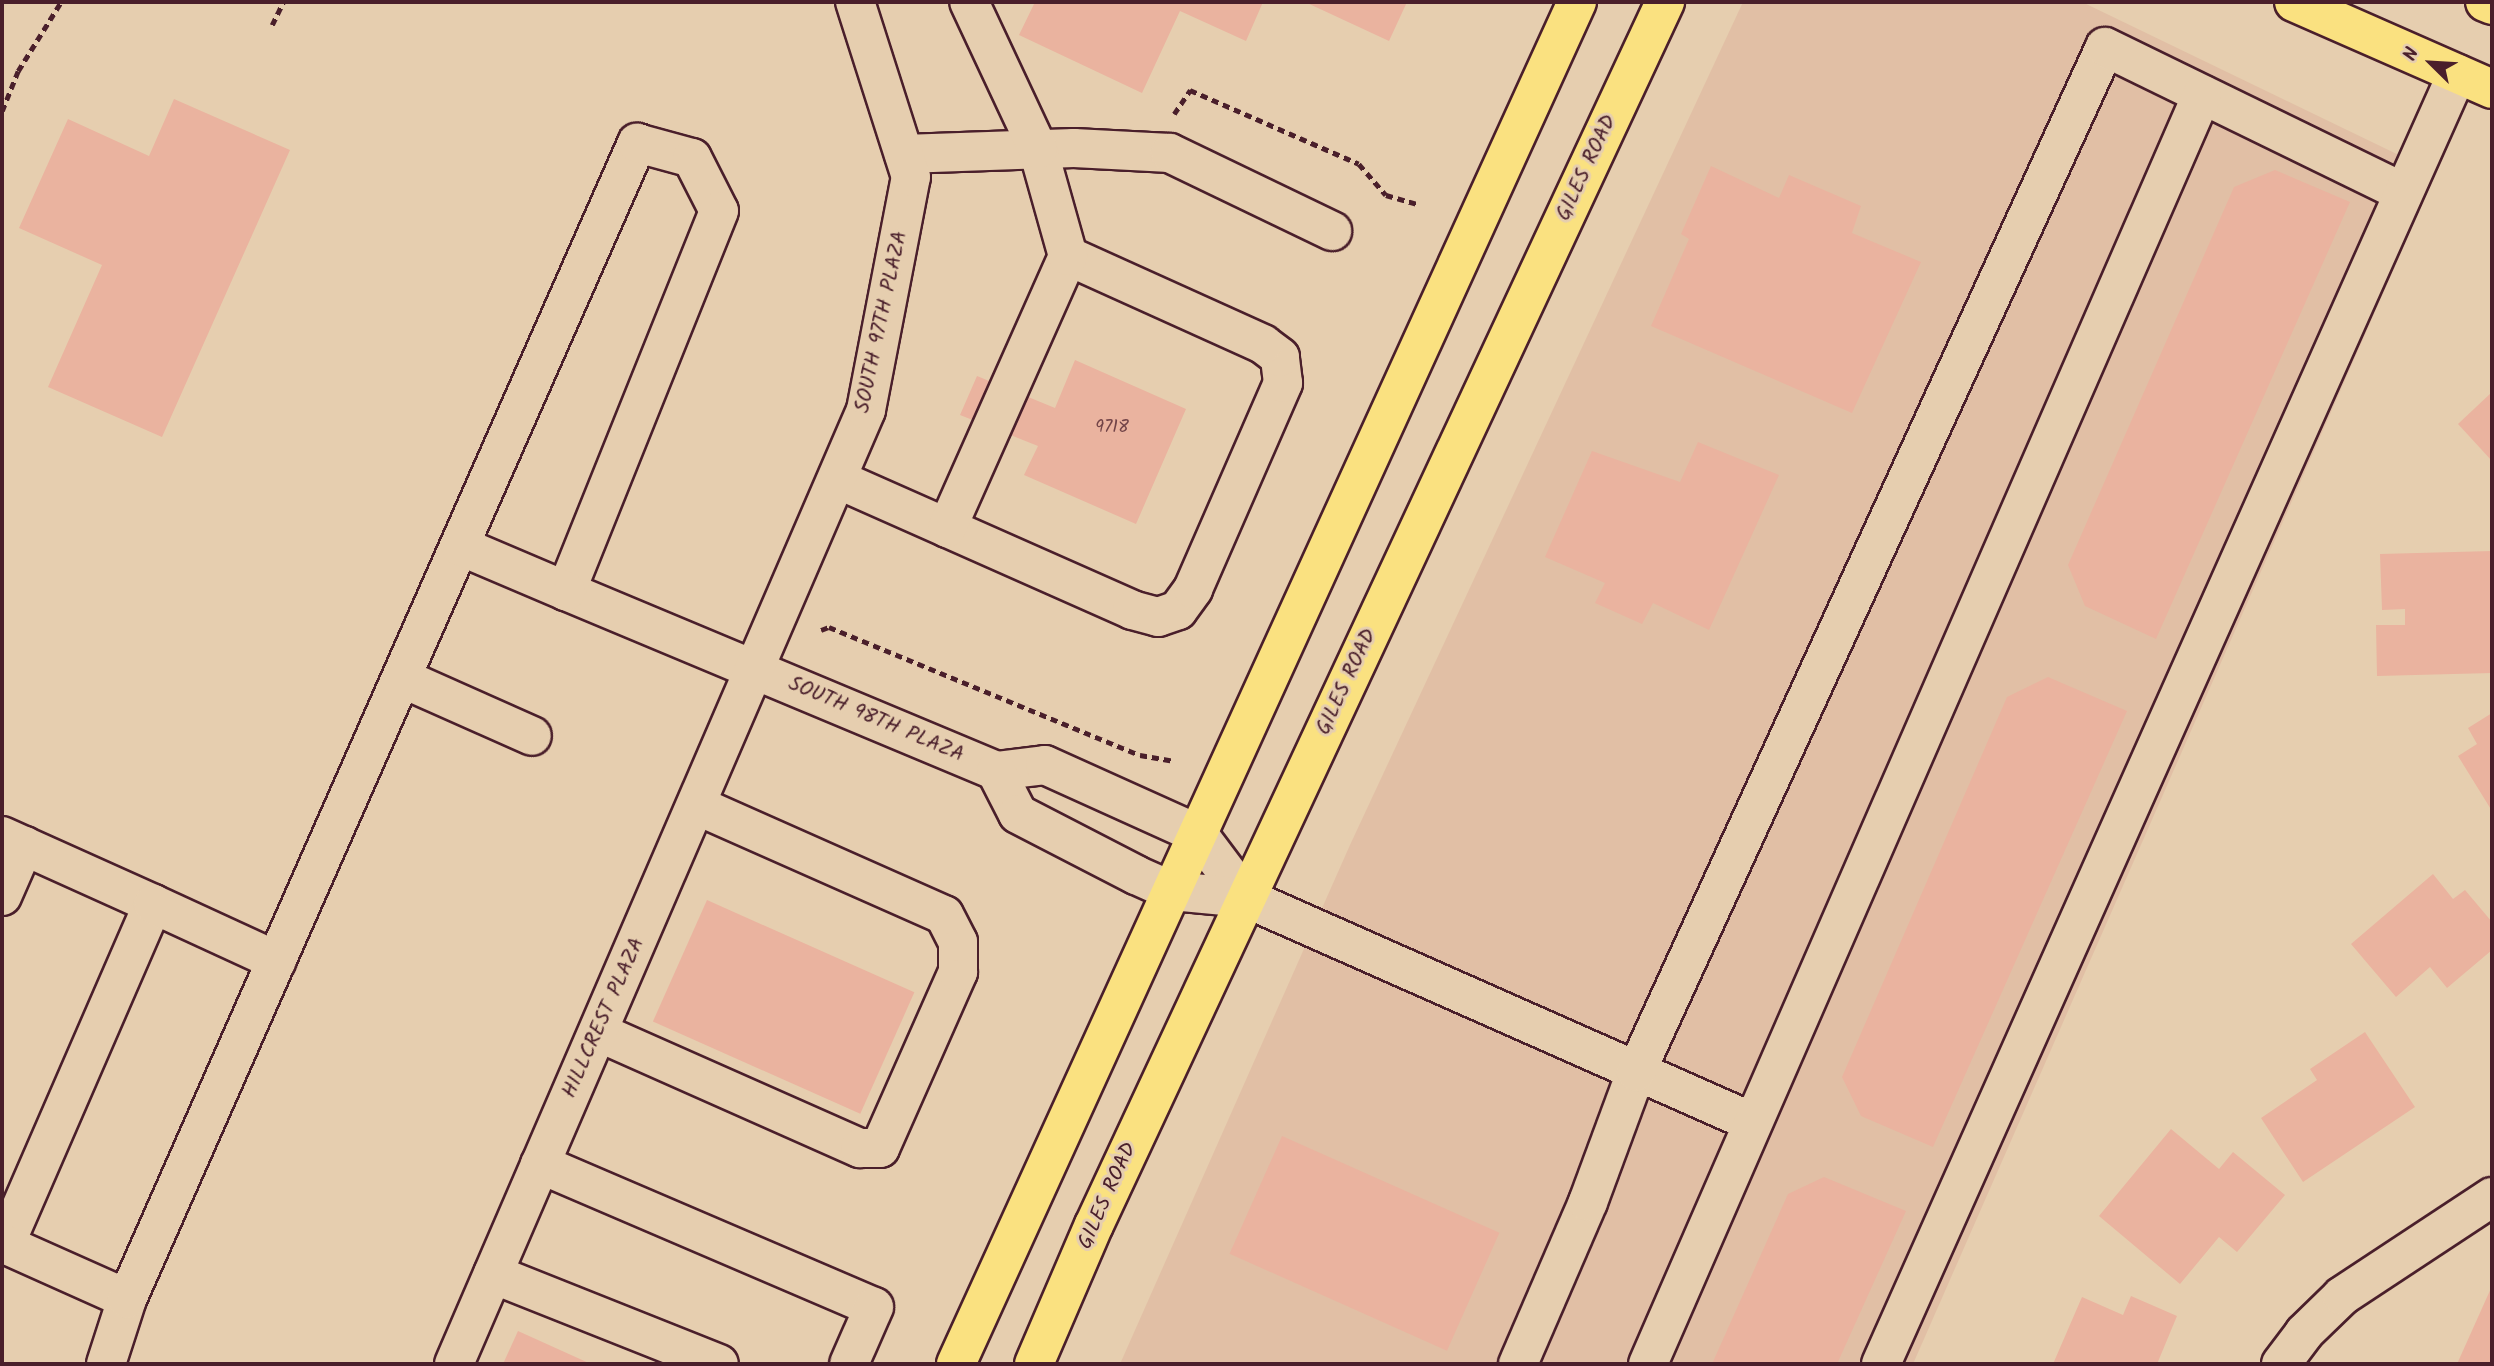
<!DOCTYPE html>
<html>
<head>
<meta charset="utf-8">
<style>
	body { margin:0 }
	#map { position:relative; width:2494px; height:1366px; overflow:hidden; background:#e6ceaf; font-family:Kalam,sans-serif }
	div>[style] { position:absolute }
	[style*='--x'] { left:calc(var(--x)*1px); top:calc(var(--y)*1px); width:calc(var(--w)*1px); rotate:calc(var(--a)*1deg) }
	.built>* { inset:0; background:#e1bfa5 }
	.building>* { inset:0; background:#eab39f; transform-origin:0 0 }
	.path>* { height:4.5px; margin-top:-2.25px; transform-origin:0; background:repeating-linear-gradient(90deg,#4a1f2b 0 7px,transparent 0 12px) }
	.roads { filter:drop-shadow(2px 0 #4a1f2b) drop-shadow(-2px 0 #4a1f2b) drop-shadow(0 2px #4a1f2b) drop-shadow(0 -2px #4a1f2b) }
	.minor>* { height:38px; margin:-19px; padding:0 19px; transform-origin:19px; border-radius:19px; background:#e6ceaf }
	.major>* { height:38px; margin:-19px; padding:0 19px; transform-origin:19px; border-radius:19px; background:#fae180 }
	span { translate:-50% -50%; white-space:nowrap; text-align:center; line-height:1.15; -webkit-text-stroke:6px #e6ceaf; paint-order:stroke }
	.number-label { font-size:18px; color:#724448 }
	.number-label span { -webkit-text-stroke-width:0 }
	.street-label { font-size:21px; color:#4a1f2b }
	.frame { position:absolute; inset:0; border:4px solid #4a1f2b; pointer-events:none }
	.north { position:absolute; left:2396px; top:28px; width:70px; height:70px; -webkit-text-stroke:5px #e6ceaf; paint-order:stroke; rotate:294deg; font-size:19px; font-weight:700; line-height:28px; text-align:center; color:#4a1f2b }
	.north::after { content:''; display:block; margin:auto; width:24px; height:32px; background:#4a1f2b; clip-path:polygon(50% 0,100% 100%,50% 72%,0 100%) }
</style>
</head>
<body>
<div id="map">
	<div class="built">
		<i style="clip-path:polygon(1743px 2px,2082px 2px,2436px 173px,1913px 1364px,1120px 1364px,1350px 845px)"></i>
	</div>
	<div class="building">
		<i style="clip-path:polygon(1035px 2px,1263px 2px,1246px 41px,1180px 11px,1142px 93px,1019px 35px)"></i>
		<i style="clip-path:polygon(1305px 2px,1407px 2px,1389px 41px)"></i>
		<i style="clip-path:polygon(174px 99px,290px 150px,162px 437px,48px 387px,102px 265px,19px 228px,68px 119px,149px 156px)"></i>
		<i style="clip-path:polygon(1711px 166px,1779px 198px,1789px 175px,1861px 206px,1852px 233px,1921px 262px,1852px 413px,1651px 326px,1689px 239px,1681px 234px)"></i>
		<i style="clip-path:polygon(2275px 170px,2350px 202px,2156px 639px,2085px 606px,2068px 565px,2234px 187px)"></i>
		<i style="clip-path:polygon(1075px 360px,1186px 409px,1136px 524px,1024px 475px,1038px 446px,960px 415px,977px 376px,1055px 408px)"></i>
		<i style="clip-path:polygon(2492px 392px,2492px 461px,2458px 424px)"></i>
		<i style="clip-path:polygon(1698px 442px,1779px 475px,1709px 630px,1653px 603px,1642px 624px,1595px 603px,1605px 583px,1545px 557px,1592px 451px,1680px 482px)"></i>
		<i style="clip-path:polygon(2492px 551px,2492px 673px,2377px 676px,2376px 625px,2405px 625px,2405px 609px,2382px 610px,2380px 554px)"></i>
		<i style="clip-path:polygon(2048px 677px,2127px 711px,1933px 1147px,1861px 1116px,1842px 1077px,2007px 697px)"></i>
		<i style="clip-path:polygon(2492px 713px,2492px 811px,2458px 756px,2477px 744px,2468px 728px)"></i>
		<i style="clip-path:polygon(2433px 874px,2453px 899px,2465px 890px,2492px 922px,2492px 950px,2447px 988px,2430px 967px,2396px 997px,2351px 944px)"></i>
		<i style="left:707px;top:900px;width:227px;height:133px;rotate:24deg"></i>
		<i style="clip-path:polygon(2365px 1032px,2415px 1107px,2303px 1182px,2261px 1118px,2317px 1080px,2310px 1069px)"></i>
		<i style="clip-path:polygon(2171px 1129px,2219px 1169px,2233px 1152px,2285px 1195px,2237px 1252px,2219px 1237px,2180px 1284px,2099px 1216px)"></i>
		<i style="left:1282px;top:1136px;width:238px;height:129px;rotate:24deg"></i>
		<i style="clip-path:polygon(1824px 1177px,1906px 1211px,1837px 1364px,1712px 1364px,1788px 1194px)"></i>
		<i style="clip-path:polygon(2492px 1286px,2492px 1364px,2457px 1364px)"></i>
		<i style="clip-path:polygon(2131px 1296px,2177px 1316px,2157px 1364px,2053px 1364px,2082px 1297px,2123px 1315px)"></i>
		<i style="clip-path:polygon(518px 1331px,591px 1364px,503px 1364px)"></i>
	</div>
	<div class="path">
		<i style="--x:272;--y:25;--w:25;--a:-64"></i>
		<i style="--x:2;--y:111;--w:43;--a:-68.2"></i>
		<i style="--x:18;--y:71;--w:81;--a:-58.1"></i>
		<i style="--x:1174;--y:114;--w:29;--a:-56"></i>
		<i style="--x:1190;--y:90;--w:184;--a:23.6"></i>
		<i style="--x:1359;--y:164;--w:41;--a:48.9"></i>
		<i style="--x:1386;--y:195;--w:33;--a:16"></i>
		<i style="--x:821;--y:630;--w:9;--a:-21"></i>
		<i style="--x:829;--y:627;--w:336;--a:22.4"></i>
		<i style="--x:1140;--y:755;--w:35;--a:10"></i>
	</div>
	<div class="roads">
		<div class="minor">
			<i style="--x:904;--y:154;--w:170;--a:-2"></i>
			<i style="--x:1074;--y:148;--w:96;--a:3"></i>
			<i style="--x:1170;--y:153;--w:180;--a:25.7"></i>
			<i style="--x:837;--y:479;--w:323;--a:23.9"></i>
			<i style="--x:1132;--y:610;--w:27;--a:15"></i>
			<i style="--x:1158;--y:617;--w:21;--a:-19"></i>
			<i style="--x:1178;--y:610;--w:26;--a:-54"></i>
			<i style="--x:1193;--y:589;--w:225;--a:-66.4"></i>
			<i style="--x:1283;--y:383;--w:26;--a:-97"></i>
			<i style="--x:1280;--y:357;--w:21;--a:-143"></i>
			<i style="--x:1263;--y:344;--w:214;--a:-155.7"></i>
			<i style="--x:947;--y:528;--w:298;--a:-66"></i>
			<i style="--x:1068;--y:256;--w:111;--a:-105.7"></i>
			<i style="--x:1038;--y:149;--w:162;--a:-115.1"></i>
			<i style="--x:566;--y:591;--w:466;--a:22.7"></i>
			<i style="--x:996;--y:771;--w:49;--a:-7"></i>
			<i style="--x:1045;--y:765;--w:168;--a:24.3"></i>
			<i style="--x:1198;--y:834;--w:80;--a:53.1"></i>
			<i style="--x:402;--y:678;--w:142;--a:24"></i>
			<i style="--x:996;--y:771;--w:48;--a:62.9"></i>
			<i style="--x:1018;--y:814;--w:133;--a:27.3"></i>
			<i style="--x:1136;--y:875;--w:39;--a:24"></i>
			<i style="--x:1172;--y:891;--w:74;--a:5.4"></i>
			<i style="--x:1246;--y:898;--w:553;--a:23.88"></i>
			<i style="--x:2;--y:836;--w:166;--a:24.2"></i>
			<i style="--x:153;--y:904;--w:372;--a:113.5"></i>
			<i style="--x:2;--y:896;--w:55;--a:-66.3"></i>
			<i style="--x:153;--y:904;--w:136;--a:24.7"></i>
			<i style="--x:598;--y:1032;--w:287;--a:23.9"></i>
			<i style="--x:860;--y:1148;--w:20;--a:0"></i>
			<i style="--x:880;--y:1148;--w:193;--a:-66.1"></i>
			<i style="--x:958;--y:972;--w:30;--a:-90"></i>
			<i style="--x:958;--y:942;--w:30;--a:-117"></i>
			<i style="--x:944;--y:915;--w:271;--a:-156.1"></i>
			<i style="--x:540;--y:1164;--w:363;--a:23.2"></i>
			<i style="--x:874;--y:1307;--w:62;--a:113.7"></i>
			<i style="--x:2;--y:1243;--w:137;--a:24.1"></i>
			<i style="--x:127;--y:1299;--w:68;--a:107.9"></i>
			<i style="--x:493;--y:1274;--w:243;--a:21.7"></i>
			<i style="--x:127;--y:1299;--w:1264;--a:-66.19"></i>
			<i style="--x:637;--y:143;--w:57;--a:15.3"></i>
			<i style="--x:692;--y:158;--w:59;--a:63"></i>
			<i style="--x:719;--y:211;--w:410;--a:111.9"></i>
			<i style="--x:566;--y:591;--w:115;--a:-157"></i>
			<i style="--x:454;--y:1364;--w:1039;--a:-66.64"></i>
			<i style="--x:866;--y:410;--w:237;--a:-79.1"></i>
			<i style="--x:911;--y:177;--w:184;--a:-107.7"></i>
			<i style="--x:1518;--y:1364;--w:176;--a:-66.6"></i>
			<i style="--x:1588;--y:1202;--w:139;--a:-69.7"></i>
			<i style="--x:1636;--y:1072;--w:1127;--a:-65.41"></i>
			<i style="--x:2105;--y:47;--w:331;--a:26"></i>
			<i style="--x:1648;--y:1364;--w:1385;--a:-66.42"></i>
			<i style="--x:1881;--y:1364;--w:1413;--a:-65.94"></i>
			<i style="--x:2281;--y:1364;--w:39;--a:-53"></i>
			<i style="--x:2304;--y:1333;--w:53;--a:-44.2"></i>
			<i style="--x:2342;--y:1296;--w:180;--a:-33.4"></i>
		</div>
		<div class="major">
			<i style="--x:2294;--y:2;--w:216;--a:23.7"></i>
			<i style="--x:2485;--y:2;--w:8;--a:23"></i>
			<i style="--x:956;--y:1364;--w:1497;--a:-65.49"></i>
			<i style="--x:1034;--y:1364;--w:151;--a:-66.7"></i>
			<i style="--x:1094;--y:1225;--w:1350;--a:-64.97"></i>
		</div>
	</div>
	<div class="number-label">
		<span style="left:1112px;top:428px">9718</span>
	</div>
	<div class="street-label">
		<span style="left:1587px;top:168px;rotate:-65deg">GILES ROAD</span>
		<span style="left:882px;top:322px;rotate:-78deg">SOUTH 97TH PLAZA</span>
		<span style="left:1347px;top:682px;rotate:-65deg">GILES ROAD</span>
		<span style="left:876px;top:720px;rotate:23deg">SOUTH 98TH PLAZA</span>
		<span style="left:604px;top:1018px;rotate:-66deg">HILLCREST PLAZA</span>
		<span style="left:1108px;top:1196px;rotate:-66deg">GILES ROAD</span>
	</div>
	<div class="frame"></div>
	<div class="north">N</div>
</div>
</body>
</html>
